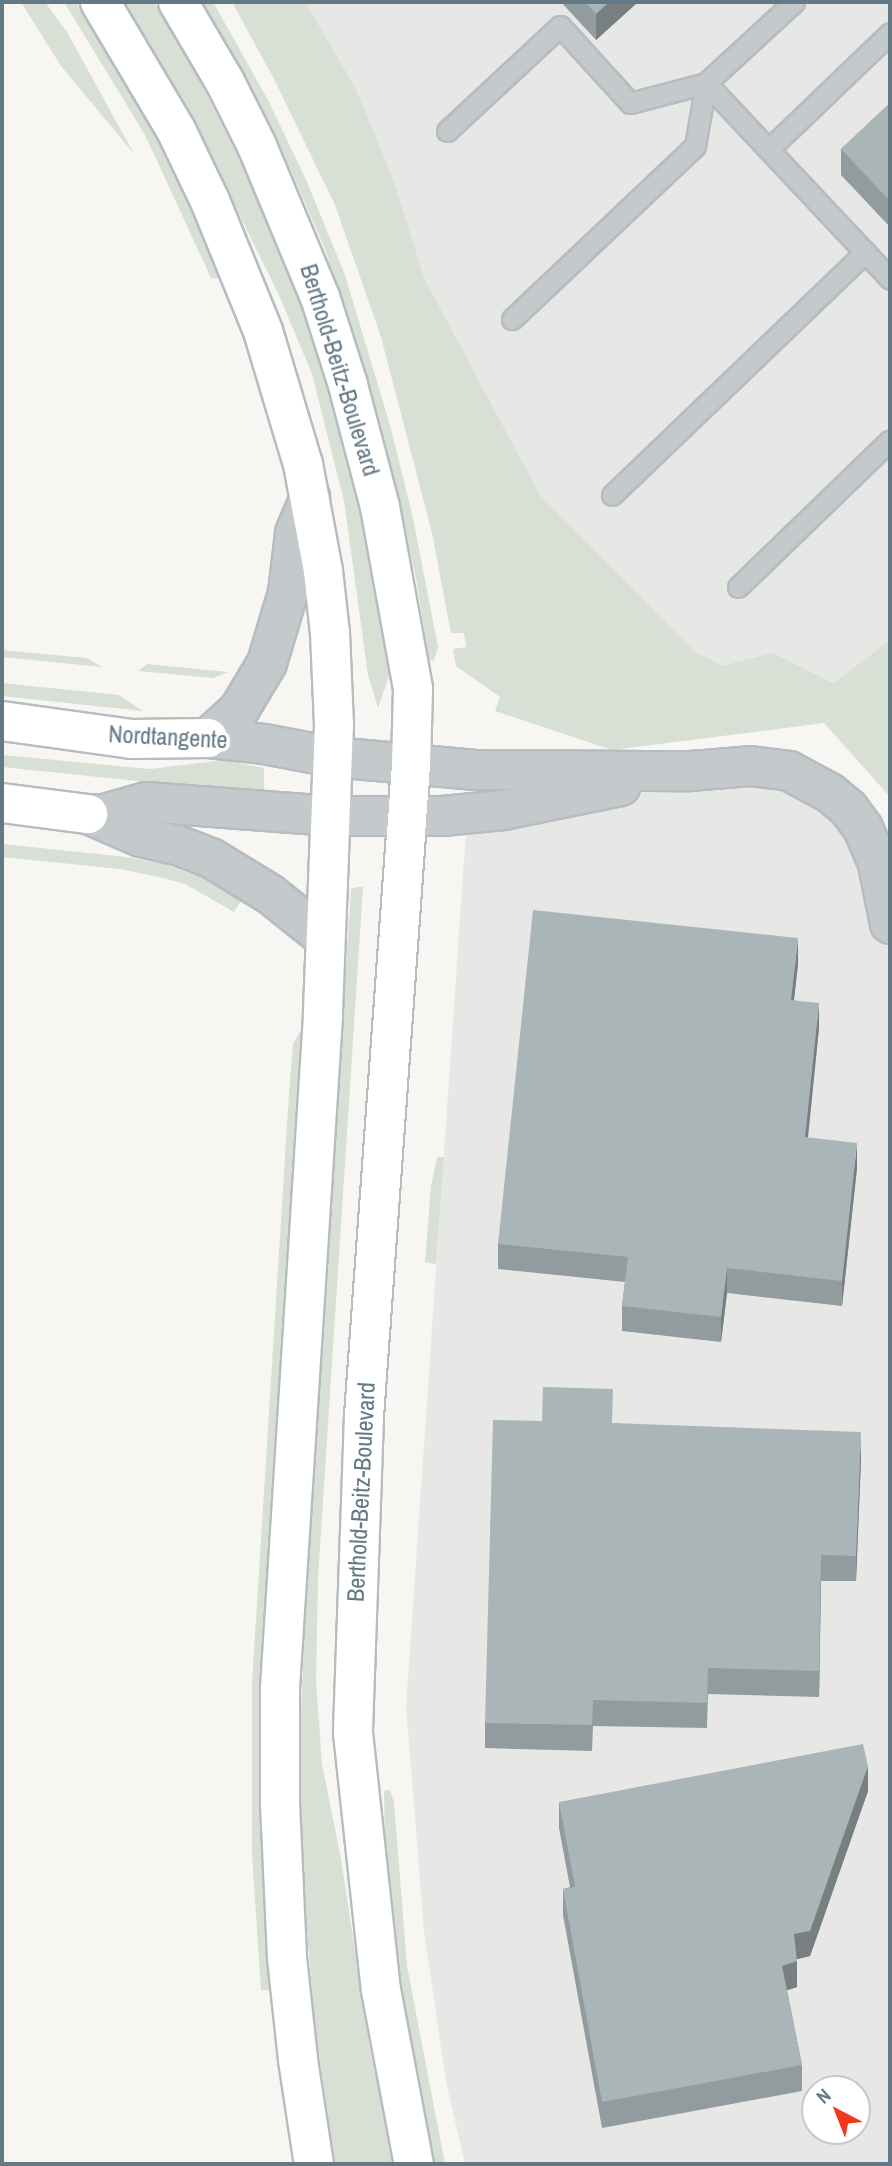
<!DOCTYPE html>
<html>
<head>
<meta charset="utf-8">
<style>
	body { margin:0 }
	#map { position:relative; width:892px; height:2166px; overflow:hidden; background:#f7f6f3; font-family:"Archivo Narrow",sans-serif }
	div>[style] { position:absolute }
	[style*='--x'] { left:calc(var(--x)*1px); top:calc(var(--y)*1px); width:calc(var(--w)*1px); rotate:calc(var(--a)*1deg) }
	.built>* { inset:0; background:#e7e8e6 }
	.green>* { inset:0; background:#d8dfd4 }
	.roads { filter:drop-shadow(2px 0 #b6bcc0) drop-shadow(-2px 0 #b6bcc0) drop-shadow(0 2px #b6bcc0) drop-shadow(0 -2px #b6bcc0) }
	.lane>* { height:19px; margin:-9.5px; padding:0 9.5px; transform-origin:9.5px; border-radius:9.5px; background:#c4c9cb }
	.street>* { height:38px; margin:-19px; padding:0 19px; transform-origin:19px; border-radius:19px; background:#c4c9cb }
	.secondary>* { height:38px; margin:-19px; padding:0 19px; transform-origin:19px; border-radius:19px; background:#fff }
	.wall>* { inset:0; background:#929c9e }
	.shaded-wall>* { inset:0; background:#777f81 }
	.building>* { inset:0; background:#aab5b8 }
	span { translate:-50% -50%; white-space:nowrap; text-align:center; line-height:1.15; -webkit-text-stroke:7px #fff; paint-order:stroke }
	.street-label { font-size:24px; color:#637a86 }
	.frame { position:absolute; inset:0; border:4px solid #637a86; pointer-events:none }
	.north { position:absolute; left:801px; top:2075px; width:70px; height:70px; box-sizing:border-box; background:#fff; border:2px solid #c1cacf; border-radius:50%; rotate:318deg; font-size:19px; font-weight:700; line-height:28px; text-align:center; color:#637a86 }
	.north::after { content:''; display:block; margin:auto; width:24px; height:32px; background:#f0391a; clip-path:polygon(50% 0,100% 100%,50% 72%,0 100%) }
</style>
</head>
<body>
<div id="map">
	<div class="built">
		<i style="clip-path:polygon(305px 2px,890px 2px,890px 640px,833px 683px,773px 653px,628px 705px,425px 280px,394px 181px)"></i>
		<i style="clip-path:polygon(evenodd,735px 765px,840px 795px,890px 936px,890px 2161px,889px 2164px,465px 2164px,446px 2082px,424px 1931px,406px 1707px,467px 816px,735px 765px,815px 2089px,857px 2089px,857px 2131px,815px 2131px,815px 2089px)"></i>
	</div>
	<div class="green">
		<i style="clip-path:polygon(21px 2px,45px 2px,67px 32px,134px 154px,61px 66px)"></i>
		<i style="clip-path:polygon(64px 2px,76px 2px,138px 103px,188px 201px,220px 279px,211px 278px,145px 135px)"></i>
		<i style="clip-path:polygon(123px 2px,154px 2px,185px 52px,270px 219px,309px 322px,359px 507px,387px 649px,389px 676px,378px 708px,368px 675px,344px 501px,312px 374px,279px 295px,195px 125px)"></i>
		<i style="clip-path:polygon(202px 2px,213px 2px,268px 100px,307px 182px,345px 275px,390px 425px,413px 518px,438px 647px,434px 661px,429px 660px,416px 578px,378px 415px,325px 249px,276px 136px)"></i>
		<i style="clip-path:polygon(232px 2px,305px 2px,355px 87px,394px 181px,425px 280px,540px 495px,695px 652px,722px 666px,773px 653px,833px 683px,890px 640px,890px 797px,824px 723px,612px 750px,495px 711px,500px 697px,456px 666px,453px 649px,466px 647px,464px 633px,451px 633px,432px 533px,381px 337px,335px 205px,274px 79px)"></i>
		<i style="clip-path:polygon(2px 650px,87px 658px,102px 667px,2px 657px)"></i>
		<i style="clip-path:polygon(147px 664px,228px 672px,213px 678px,138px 671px)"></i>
		<i style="clip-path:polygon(2px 683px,119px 695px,143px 711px,2px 696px)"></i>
		<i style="clip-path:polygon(2px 755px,150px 769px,224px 760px,264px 768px,264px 794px,2px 767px)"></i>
		<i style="clip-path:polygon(2px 844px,126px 857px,164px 864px,200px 877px,241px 901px,234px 912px,185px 884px,159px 877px,120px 869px,2px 857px)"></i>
		<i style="clip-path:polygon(358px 887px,363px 887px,318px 1578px,316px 1681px,322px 1764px,341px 1859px,370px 2049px,394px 2164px,335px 2164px,315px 2028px,302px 1872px,300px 1729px,309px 1537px,351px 889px)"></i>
		<i style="clip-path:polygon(301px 1030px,261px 1681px,262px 1854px,270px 1990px,261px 1990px,252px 1854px,252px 1683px,289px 1093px,293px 1044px)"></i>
		<i style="clip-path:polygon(437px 1157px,444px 1157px,436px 1264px,425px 1262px,431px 1186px)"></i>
		<i style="clip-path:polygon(390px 1790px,394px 1802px,407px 1966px,445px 2164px,435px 2164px,403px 2001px,385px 1849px,384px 1791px)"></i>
	</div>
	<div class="roads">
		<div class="lane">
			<i style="--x:794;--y:2;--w:120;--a:137.4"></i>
			<i style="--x:706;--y:83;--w:269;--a:46.8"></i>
			<i style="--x:447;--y:131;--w:154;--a:-42.9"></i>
			<i style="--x:560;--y:26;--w:104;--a:47.7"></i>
			<i style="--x:630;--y:103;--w:79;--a:-14.7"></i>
			<i style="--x:706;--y:83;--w:64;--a:99.9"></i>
			<i style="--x:695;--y:146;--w:252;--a:136.6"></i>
			<i style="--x:770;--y:148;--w:166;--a:-43.8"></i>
			<i style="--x:612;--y:495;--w:351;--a:-43.8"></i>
			<i style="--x:738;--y:587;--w:211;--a:-44"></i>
		</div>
		<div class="street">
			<i style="--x:208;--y:738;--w:56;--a:6.1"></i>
			<i style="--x:264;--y:744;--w:70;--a:10.7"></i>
			<i style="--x:333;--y:757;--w:143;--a:5.2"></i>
			<i style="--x:475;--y:770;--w:216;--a:0.3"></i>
			<i style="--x:691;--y:771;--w:59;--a:-4.8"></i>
			<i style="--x:750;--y:766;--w:39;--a:7"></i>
			<i style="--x:789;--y:771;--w:47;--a:28.2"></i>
			<i style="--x:830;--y:793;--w:25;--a:40"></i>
			<i style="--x:849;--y:809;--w:24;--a:54"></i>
			<i style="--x:863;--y:828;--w:39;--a:67"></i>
			<i style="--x:878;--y:864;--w:61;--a:78.7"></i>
			<i style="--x:208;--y:738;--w:42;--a:-42.1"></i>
			<i style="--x:239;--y:710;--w:55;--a:-59.2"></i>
			<i style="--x:267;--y:663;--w:73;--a:-73.3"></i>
			<i style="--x:288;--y:593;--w:60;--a:-83.3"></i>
			<i style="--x:295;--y:533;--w:39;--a:-67"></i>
			<i style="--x:88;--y:814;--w:16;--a:0"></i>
			<i style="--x:104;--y:814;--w:44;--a:-15.9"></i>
			<i style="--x:146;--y:802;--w:186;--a:4.3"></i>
			<i style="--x:331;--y:816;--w:112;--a:0"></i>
			<i style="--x:443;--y:816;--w:61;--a:-5.6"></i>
			<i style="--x:504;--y:810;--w:119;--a:-11.6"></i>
			<i style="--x:88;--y:814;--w:58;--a:23.5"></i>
			<i style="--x:141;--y:837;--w:37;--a:13"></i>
			<i style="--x:177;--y:845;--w:36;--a:21"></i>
			<i style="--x:211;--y:858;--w:69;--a:31.4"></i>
			<i style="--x:270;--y:894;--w:70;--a:38.7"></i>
		</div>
		<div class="secondary">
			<i style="--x:100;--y:2;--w:149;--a:59.3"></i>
			<i style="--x:176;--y:130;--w:79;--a:64.4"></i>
			<i style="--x:210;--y:201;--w:140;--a:67.8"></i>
			<i style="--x:263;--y:331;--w:139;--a:73.3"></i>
			<i style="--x:303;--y:464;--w:109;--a:79.4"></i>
			<i style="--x:323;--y:571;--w:62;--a:83.6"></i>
			<i style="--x:330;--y:633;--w:92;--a:87.5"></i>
			<i style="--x:334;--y:725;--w:291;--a:92.2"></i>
			<i style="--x:323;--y:1016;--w:674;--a:93.66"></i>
			<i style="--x:280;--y:1689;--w:114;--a:90"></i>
			<i style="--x:280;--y:1803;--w:155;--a:87.4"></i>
			<i style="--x:287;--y:1958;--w:103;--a:83.8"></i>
			<i style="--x:298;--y:2060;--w:105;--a:81.3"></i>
			<i style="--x:178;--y:2;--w:93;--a:59.6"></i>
			<i style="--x:225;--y:82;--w:72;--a:63.4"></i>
			<i style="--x:257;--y:146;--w:164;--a:67.4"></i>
			<i style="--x:320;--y:297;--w:92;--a:72.3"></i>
			<i style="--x:348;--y:385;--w:126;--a:75.3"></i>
			<i style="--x:380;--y:507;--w:185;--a:79.7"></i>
			<i style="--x:413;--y:689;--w:76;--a:91.5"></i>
			<i style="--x:411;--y:765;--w:653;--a:94.13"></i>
			<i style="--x:364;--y:1416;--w:317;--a:92"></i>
			<i style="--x:353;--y:1733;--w:259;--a:83.8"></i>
			<i style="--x:381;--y:1990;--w:177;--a:79.3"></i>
			<i style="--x:2;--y:721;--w:131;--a:7.9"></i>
			<i style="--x:132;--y:739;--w:76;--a:-0.8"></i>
			<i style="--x:2;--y:803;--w:87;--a:7.3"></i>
		</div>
	</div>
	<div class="wall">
		<i style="clip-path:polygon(561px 2px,638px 2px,596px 40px)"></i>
		<i style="clip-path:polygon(890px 103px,890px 227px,841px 175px,841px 149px)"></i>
		<i style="clip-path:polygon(798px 964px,794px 1000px,819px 1028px,808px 1138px,857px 1168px,842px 1306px,727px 1293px,721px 1342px,622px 1331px,622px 1306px,625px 1282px,498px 1269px,498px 1244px)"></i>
		<i style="clip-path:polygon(613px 1423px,861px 1458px,856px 1581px,821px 1581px,819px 1697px,708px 1694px,707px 1728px,593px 1726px,592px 1751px,485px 1748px,485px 1723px)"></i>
		<i style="clip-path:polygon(868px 1791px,810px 1956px,797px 1959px,797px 1987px,787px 1990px,802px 2065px,802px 2091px,602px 2128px,563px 1915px,563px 1889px,570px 1887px,559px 1828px,559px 1802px)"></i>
	</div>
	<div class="shaded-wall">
		<i style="clip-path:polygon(609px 2px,638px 2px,596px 40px,596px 14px)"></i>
		<i style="clip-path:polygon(798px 938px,798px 964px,791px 1025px,791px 1000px)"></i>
		<i style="clip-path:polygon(819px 1003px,819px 1028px,805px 1163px,805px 1137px)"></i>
		<i style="clip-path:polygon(857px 1143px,857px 1168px,842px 1306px,842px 1281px)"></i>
		<i style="clip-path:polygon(727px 1268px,727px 1293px,721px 1342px,721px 1317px)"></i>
		<i style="clip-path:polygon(861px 1432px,861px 1458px,856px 1581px,856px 1556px)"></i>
		<i style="clip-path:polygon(821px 1555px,821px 1581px,819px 1697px,819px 1671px)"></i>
		<i style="clip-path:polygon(868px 1766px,868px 1791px,810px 1956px,794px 1960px,794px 1934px)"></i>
		<i style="clip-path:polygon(797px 1961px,797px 1987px,782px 1992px,782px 1966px)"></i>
	</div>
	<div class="building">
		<i style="clip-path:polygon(585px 2px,609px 2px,596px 14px)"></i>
		<i style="clip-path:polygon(890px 103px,890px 201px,841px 149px)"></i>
		<i style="clip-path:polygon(533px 910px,798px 938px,791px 1000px,819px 1003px,805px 1137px,857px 1143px,842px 1281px,727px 1268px,721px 1317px,622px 1306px,628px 1257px,498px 1244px)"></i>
		<i style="clip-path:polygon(543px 1387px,613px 1389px,612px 1423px,861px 1432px,856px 1556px,821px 1555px,819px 1671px,708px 1668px,707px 1703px,593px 1700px,592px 1725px,485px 1723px,493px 1420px,542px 1421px)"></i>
		<i style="clip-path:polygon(863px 1744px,868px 1766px,810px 1931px,794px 1934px,797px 1961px,782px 1966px,802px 2065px,602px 2102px,563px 1889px,575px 1887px,559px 1802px)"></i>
	</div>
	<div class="street-label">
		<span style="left:340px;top:370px;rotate:73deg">Berthold-Beitz-Boulevard</span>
		<span style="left:168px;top:737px;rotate:3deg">Nordtangente</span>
		<span style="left:361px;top:1492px;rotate:-87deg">Berthold-Beitz-Boulevard</span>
	</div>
	<div class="frame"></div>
	<div class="north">N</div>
</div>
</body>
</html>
